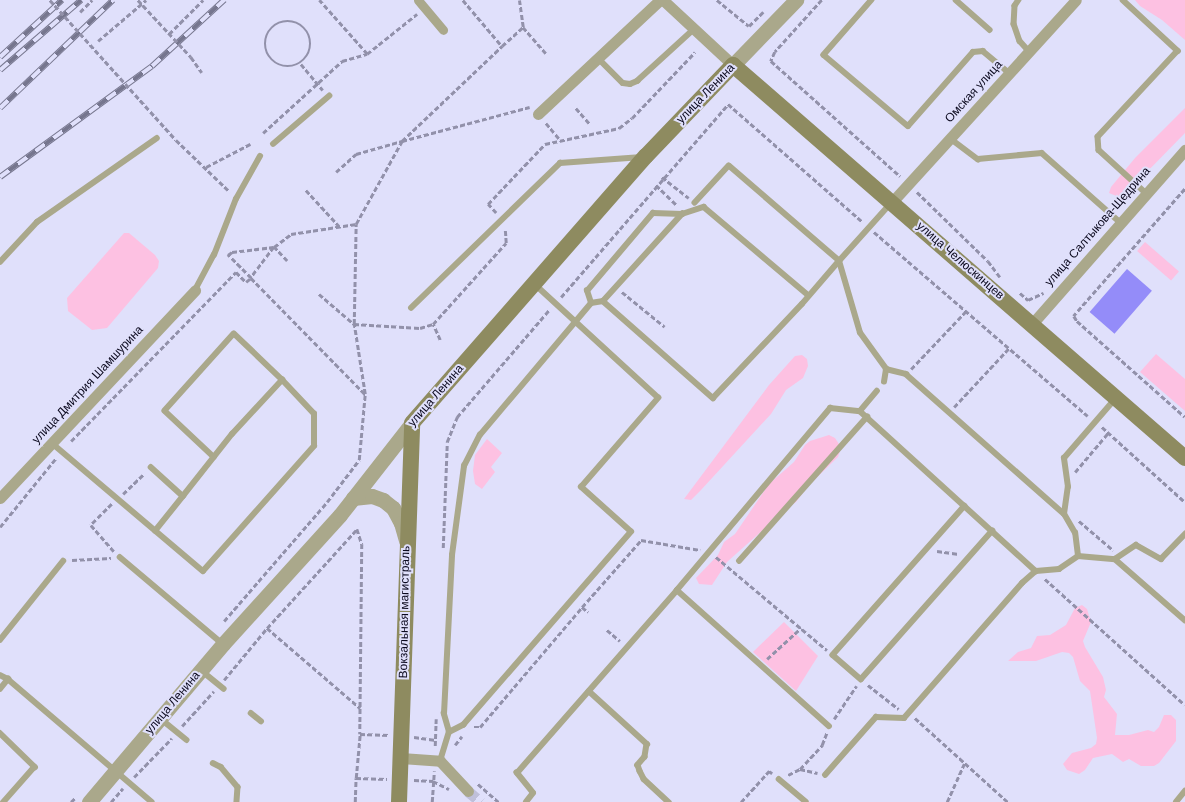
<!DOCTYPE html>
<html>
<head>
<meta charset="utf-8">
<style>
	body { margin:0 }
	#map { position:relative; width:1185px; height:802px; overflow:hidden; background:#e0e0fb; font-family:Helvetica,sans-serif }
	div>[style] { position:absolute }
	[style*='--x'] { left:calc(var(--x)*1px); top:calc(var(--y)*1px); width:calc(var(--w)*1px); rotate:calc(var(--a)*1deg) }
	.green>* { inset:0; background:#fdc1e2; transform-origin:0 0 }
	.water>* { inset:0; background:#948cf9; transform-origin:0 0 }
	.minor-tunnel>* { height:11px; margin-top:-5.5px; transform-origin:0; background:repeating-linear-gradient(90deg,#c0c0da 0 11px,transparent 0 16.5px) }
	.path>* { height:2.5px; margin-top:-1.25px; transform-origin:0; background:repeating-linear-gradient(90deg,#9291aa 0 5px,transparent 0 7.5px) }
	.path>.ring { margin:-1.25px; padding:0; box-sizing:content-box; background:none; border:2.5px solid #9291aa; border-radius:50% }
	.service>* { height:5.5px; margin:-2.75px; padding:0 2.75px; transform-origin:2.75px; border-radius:2.75px; background:#aaa88b }
	.minor>* { height:11px; margin:-5.5px; padding:0 5.5px; transform-origin:5.5px; border-radius:5.5px; background:#aaa88b }
	.tertiary>* { height:15px; margin:-7.5px; padding:0 7.5px; transform-origin:7.5px; border-radius:7.5px; background:#aaa88b }
	.secondary>* { height:16px; margin:-8px; padding:0 8px; transform-origin:8px; border-radius:8px; background:#8e8b60 }
	.rail>* { height:5.5px; margin-top:-2.75px; transform-origin:0; background:repeating-linear-gradient(90deg,#e0e0fb 0 11px,#76768e 0 22px); box-sizing:border-box; border-block:1px solid #76768e }
	.path-bridge>* { height:2.5px; margin-top:-1.25px; transform-origin:0; background:repeating-linear-gradient(90deg,#9291aa 0 5px,transparent 0 7.5px) }
	.pedestrian-bridge>* { height:9px; margin:-4.5px; padding:0 4.5px; transform-origin:4.5px; border-radius:4.5px; background:#aaa88b }
	span { translate:-50% -50%; white-space:nowrap; text-align:center; line-height:1.15; -webkit-text-stroke:4px #e0e0fb; paint-order:stroke }
	.street-label { font-size:12px; color:#0a081d }
</style>
</head>
<body>
<div id="map">
	<div class="green">
		<i style="clip-path:polygon(1135px 0,1185px 0,1185px 40px,1162px 20px,1140px 6px)"></i>
		<i style="clip-path:polygon(1185px 108px,1185px 133px,1141px 178px,1133px 195px,1119px 197px,1109px 193px,1111px 187px,1135px 158px)"></i>
		<i style="clip-path:polygon(124px 233px,129px 233px,155px 255px,159px 261px,158px 268px,107px 328px,92px 330px,68px 311px,67px 298px)"></i>
		<i style="left:1145px;top:242px;width:45px;height:12px;rotate:41deg"></i>
		<i style="clip-path:polygon(1156px 354px,1185px 379px,1185px 411px,1140px 372px)"></i>
		<i style="clip-path:polygon(802px 355px,807px 359px,808px 366px,803px 378px,786px 390px,771px 414px,701px 490px,691px 500px,684px 499px,769px 385px,795px 356px)"></i>
		<i style="clip-path:polygon(829px 435px,835px 438px,839px 444px,840px 451px,838px 457px,809px 485px,796px 502px,773px 518px,764px 529px,727px 562px,712px 585px,699px 584px,696px 578px,718px 555px,724px 542px,735px 534px,769px 484px,794px 462px,805px 445px,810px 441px)"></i>
		<i style="clip-path:polygon(487px 439px,502px 453px,491px 467px,495px 472px,482px 489px,475px 484px,473px 471px,475px 455px)"></i>
		<i style="clip-path:polygon(1082px 605px,1087px 609px,1091px 622px,1083px 641px,1085px 647px,1103px 677px,1106px 690px,1104px 697px,1117px 714px,1115px 735px,1129px 735px,1148px 730px,1154px 732px,1159px 727px,1164px 715px,1171px 715px,1176px 720px,1176px 741px,1159px 763px,1154px 766px,1141px 766px,1129px 759px,1123px 762px,1112px 754px,1093px 758px,1085px 770px,1079px 774px,1067px 770px,1063px 764px,1072px 753px,1091px 748px,1096px 744px,1097px 738px,1090px 691px,1080px 681px,1073px 657px,1069px 653px,1062px 652px,1036px 661px,1008px 661px,1018px 652px,1031px 648px,1037px 636px,1050px 635px,1066px 625px,1075px 608px)"></i>
		<i style="clip-path:polygon(784px 622px,818px 656px,796px 691px,753px 652px)"></i>
	</div>
	<div class="water">
		<i style="left:1127px;top:269px;width:33px;height:57px;rotate:41deg"></i>
	</div>
	<div class="minor-tunnel">
		<i style="--x:468;--y:791;--w:17;--a:40"></i>
	</div>
	<div class="path">
		<i style="--x:463;--y:0;--w:60;--a:49.7"></i>
		<i style="--x:717;--y:0;--w:41;--a:39.1"></i>
		<i style="--x:749;--y:26;--w:20;--a:-45"></i>
		<i style="--x:822;--y:0;--w:70;--a:132.1"></i>
		<i style="--x:775;--y:52;--w:10;--a:114"></i>
		<i style="--x:771;--y:61;--w:173;--a:41.7"></i>
		<i style="--x:80;--y:12;--w:17;--a:-45"></i>
		<i class="ring" style="left:265px;top:21px;width:43.5px;height:43.5px"></i>
		<i style="--x:523;--y:27;--w:35;--a:49"></i>
		<i style="--x:169;--y:34;--w:48;--a:-45"></i>
		<i style="--x:98;--y:41;--w:63;--a:-40.5"></i>
		<i style="--x:367;--y:54;--w:64;--a:-38.7"></i>
		<i style="--x:191;--y:57;--w:19;--a:55"></i>
		<i style="--x:301;--y:64;--w:34;--a:50"></i>
		<i style="--x:576;--y:108;--w:21;--a:49"></i>
		<i style="--x:546;--y:123;--w:23;--a:50"></i>
		<i style="--x:263;--y:133;--w:107;--a:-42.3"></i>
		<i style="--x:342;--y:61;--w:26;--a:-16"></i>
		<i style="--x:367;--y:54;--w:72;--a:-131.6"></i>
		<i style="--x:176;--y:140;--w:75;--a:43.9"></i>
		<i style="--x:206;--y:167;--w:50;--a:-27.6"></i>
		<i style="--x:336;--y:172;--w:27;--a:-42"></i>
		<i style="--x:356;--y:154;--w:48;--a:-15.8"></i>
		<i style="--x:402;--y:141;--w:138;--a:-43.5"></i>
		<i style="--x:502;--y:46;--w:28;--a:-42"></i>
		<i style="--x:523;--y:27;--w:27;--a:-98"></i>
		<i style="--x:662;--y:177;--w:34;--a:38"></i>
		<i style="--x:656;--y:185;--w:29;--a:44"></i>
		<i style="--x:1185;--y:189;--w:169;--a:131.2"></i>
		<i style="--x:1074;--y:316;--w:6;--a:59"></i>
		<i style="--x:1077;--y:321;--w:144;--a:41.6"></i>
		<i style="--x:306;--y:190;--w:49;--a:47.5"></i>
		<i style="--x:917;--y:192;--w:99;--a:44.2"></i>
		<i style="--x:988;--y:261;--w:20;--a:53"></i>
		<i style="--x:496;--y:213;--w:12;--a:-132"></i>
		<i style="--x:488;--y:204;--w:83;--a:-46.5"></i>
		<i style="--x:545;--y:144;--w:76;--a:-12.2"></i>
		<i style="--x:619;--y:128;--w:16;--a:-38"></i>
		<i style="--x:632;--y:118;--w:91;--a:-46.3"></i>
		<i style="--x:874;--y:232;--w:282;--a:40.7"></i>
		<i style="--x:287;--y:261;--w:19;--a:-133"></i>
		<i style="--x:274;--y:247;--w:39;--a:127"></i>
		<i style="--x:251;--y:278;--w:33;--a:-135"></i>
		<i style="--x:228;--y:255;--w:5;--a:-37"></i>
		<i style="--x:232;--y:252;--w:42;--a:-6.8"></i>
		<i style="--x:274;--y:247;--w:21;--a:-37"></i>
		<i style="--x:291;--y:234;--w:66;--a:-8.7"></i>
		<i style="--x:622;--y:292;--w:55;--a:39.1"></i>
		<i style="--x:1020;--y:293;--w:11;--a:41"></i>
		<i style="--x:1028;--y:300;--w:17;--a:-25"></i>
		<i style="--x:319;--y:294;--w:46;--a:40.6"></i>
		<i style="--x:354;--y:324;--w:66;--a:3.5"></i>
		<i style="--x:420;--y:328;--w:14;--a:-17"></i>
		<i style="--x:561;--y:297;--w:255;--a:-49.1"></i>
		<i style="--x:728;--y:104;--w:179;--a:41.2"></i>
		<i style="--x:440;--y:340;--w:17;--a:-114"></i>
		<i style="--x:433;--y:324;--w:109;--a:-48"></i>
		<i style="--x:506;--y:243;--w:15;--a:-94"></i>
		<i style="--x:911;--y:369;--w:81;--a:-46.5"></i>
		<i style="--x:954;--y:407;--w:82;--a:-47"></i>
		<i style="--x:1102;--y:427;--w:112;--a:42.1"></i>
		<i style="--x:71;--y:441;--w:236;--a:-45.7"></i>
		<i style="--x:236;--y:272;--w:14;--a:45"></i>
		<i style="--x:246;--y:282;--w:6;--a:-39"></i>
		<i style="--x:251;--y:278;--w:163;--a:45.5"></i>
		<i style="--x:1075;--y:472;--w:51;--a:-49.8"></i>
		<i style="--x:123;--y:494;--w:30;--a:-44"></i>
		<i style="--x:112;--y:504;--w:30;--a:135"></i>
		<i style="--x:91;--y:525;--w:35;--a:49"></i>
		<i style="--x:1079;--y:521;--w:45;--a:40.5"></i>
		<i style="--x:0;--y:527;--w:89;--a:-50.9"></i>
		<i style="--x:443;--y:548;--w:106;--a:-87.8"></i>
		<i style="--x:447;--y:442;--w:27;--a:-68"></i>
		<i style="--x:457;--y:417;--w:141;--a:-49.3"></i>
		<i style="--x:937;--y:551;--w:22;--a:8"></i>
		<i style="--x:716;--y:557;--w:145;--a:40"></i>
		<i style="--x:72;--y:560;--w:39;--a:-3"></i>
		<i style="--x:1045;--y:579;--w:188;--a:42"></i>
		<i style="--x:582;--y:607;--w:89;--a:-48.6"></i>
		<i style="--x:641;--y:540;--w:60;--a:9.6"></i>
		<i style="--x:224;--y:621;--w:157;--a:-49.1"></i>
		<i style="--x:327;--y:502;--w:53;--a:-52.7"></i>
		<i style="--x:359;--y:460;--w:66;--a:-84.8"></i>
		<i style="--x:365;--y:394;--w:71;--a:-98.9"></i>
		<i style="--x:354;--y:324;--w:100;--a:-88.9"></i>
		<i style="--x:356;--y:224;--w:95;--a:-61"></i>
		<i style="--x:402;--y:141;--w:132;--a:-14.9"></i>
		<i style="--x:267;--y:628;--w:134;--a:-47.7"></i>
		<i style="--x:357;--y:529;--w:16;--a:72"></i>
		<i style="--x:362;--y:544;--w:190;--a:90.6"></i>
		<i style="--x:607;--y:630;--w:17;--a:40"></i>
		<i style="--x:767;--y:659;--w:46;--a:-42.4"></i>
		<i style="--x:224;--y:680;--w:67;--a:-50.4"></i>
		<i style="--x:267;--y:628;--w:123;--a:40.7"></i>
		<i style="--x:868;--y:685;--w:39;--a:38"></i>
		<i style="--x:915;--y:718;--w:125;--a:42.1"></i>
		<i style="--x:834;--y:719;--w:40;--a:-56"></i>
		<i style="--x:182;--y:726;--w:47;--a:-47.6"></i>
		<i style="--x:474;--y:727;--w:6;--a:0"></i>
		<i style="--x:480;--y:727;--w:157;--a:-49.6"></i>
		<i style="--x:582;--y:607;--w:8;--a:40"></i>
		<i style="--x:414;--y:737;--w:22;--a:8"></i>
		<i style="--x:455;--y:745;--w:11;--a:-52"></i>
		<i style="--x:435;--y:746;--w:27;--a:-88"></i>
		<i style="--x:800;--y:769;--w:18;--a:13"></i>
		<i style="--x:788;--y:775;--w:13;--a:-27"></i>
		<i style="--x:800;--y:769;--w:33;--a:-47"></i>
		<i style="--x:822;--y:745;--w:14;--a:-69"></i>
		<i style="--x:134;--y:777;--w:54;--a:-45.7"></i>
		<i style="--x:356;--y:778;--w:44;--a:-84.8"></i>
		<i style="--x:360;--y:734;--w:29;--a:2"></i>
		<i style="--x:414;--y:780;--w:19;--a:3"></i>
		<i style="--x:433;--y:781;--w:18;--a:27"></i>
		<i style="--x:478;--y:784;--w:28;--a:41"></i>
		<i style="--x:71;--y:802;--w:7;--a:-45"></i>
		<i style="--x:111;--y:802;--w:18;--a:-49"></i>
		<i style="--x:355;--y:802;--w:24;--a:-88"></i>
		<i style="--x:356;--y:778;--w:31;--a:2"></i>
		<i style="--x:432;--y:802;--w:31;--a:-86"></i>
		<i style="--x:741;--y:802;--w:42;--a:-47.9"></i>
		<i style="--x:769;--y:771;--w:4;--a:34"></i>
		<i style="--x:947;--y:802;--w:42;--a:-65.9"></i>
	</div>
	<div class="service">
		<i style="--x:872;--y:0;--w:73;--a:131.1"></i>
		<i style="--x:824;--y:55;--w:110;--a:40.2"></i>
		<i style="--x:908;--y:126;--w:98;--a:-48.7"></i>
		<i style="--x:973;--y:52;--w:10;--a:-6"></i>
		<i style="--x:983;--y:51;--w:34;--a:40"></i>
		<i style="--x:956;--y:0;--w:45;--a:41.4"></i>
		<i style="--x:1019;--y:0;--w:7;--a:124"></i>
		<i style="--x:1015;--y:6;--w:18;--a:93"></i>
		<i style="--x:1014;--y:24;--w:18;--a:71"></i>
		<i style="--x:1020;--y:41;--w:13;--a:48"></i>
		<i style="--x:1123;--y:0;--w:75;--a:42.8"></i>
		<i style="--x:1178;--y:51;--w:117;--a:132.9"></i>
		<i style="--x:1098;--y:137;--w:13;--a:86"></i>
		<i style="--x:1099;--y:150;--w:64;--a:42.5"></i>
		<i style="--x:598;--y:58;--w:35;--a:45"></i>
		<i style="--x:623;--y:83;--w:7;--a:8"></i>
		<i style="--x:630;--y:84;--w:8;--a:-23"></i>
		<i style="--x:637;--y:81;--w:77;--a:-42.4"></i>
		<i style="--x:951;--y:139;--w:34;--a:37"></i>
		<i style="--x:978;--y:159;--w:64;--a:-5.4"></i>
		<i style="--x:1042;--y:153;--w:104;--a:41.5"></i>
		<i style="--x:273;--y:144;--w:74;--a:-40.6"></i>
		<i style="--x:0;--y:262;--w:54;--a:-47.2"></i>
		<i style="--x:37;--y:222;--w:146;--a:-35"></i>
		<i style="--x:195;--y:290;--w:40;--a:-62"></i>
		<i style="--x:214;--y:255;--w:60;--a:-68.6"></i>
		<i style="--x:236;--y:199;--w:49;--a:-60.8"></i>
		<i style="--x:603;--y:301;--w:147;--a:41.4"></i>
		<i style="--x:713;--y:398;--w:129;--a:-46.6"></i>
		<i style="--x:802;--y:304;--w:57;--a:-49.3"></i>
		<i style="--x:839;--y:261;--w:145;--a:-139.2"></i>
		<i style="--x:729;--y:166;--w:50;--a:132.6"></i>
		<i style="--x:591;--y:303;--w:12;--a:-9"></i>
		<i style="--x:603;--y:301;--w:118;--a:-47.8"></i>
		<i style="--x:411;--y:308;--w:208;--a:-44.2"></i>
		<i style="--x:560;--y:163;--w:82;--a:-4.2"></i>
		<i style="--x:886;--y:369;--w:21;--a:14"></i>
		<i style="--x:906;--y:374;--w:211;--a:41.5"></i>
		<i style="--x:884;--y:382;--w:13;--a:-81"></i>
		<i style="--x:886;--y:369;--w:44;--a:-125.8"></i>
		<i style="--x:860;--y:333;--w:75;--a:-106.3"></i>
		<i style="--x:839;--y:261;--w:78;--a:-48.1"></i>
		<i style="--x:860;--y:411;--w:26;--a:-50"></i>
		<i style="--x:52;--y:443;--w:198;--a:40.3"></i>
		<i style="--x:203;--y:571;--w:167;--a:-48.4"></i>
		<i style="--x:314;--y:446;--w:32;--a:-90"></i>
		<i style="--x:314;--y:414;--w:47;--a:-133.3"></i>
		<i style="--x:151;--y:467;--w:43;--a:42.2"></i>
		<i style="--x:965;--y:506;--w:199;--a:131.5"></i>
		<i style="--x:833;--y:655;--w:37;--a:41"></i>
		<i style="--x:861;--y:679;--w:198;--a:-48.5"></i>
		<i style="--x:155;--y:531;--w:45;--a:-51.3"></i>
		<i style="--x:183;--y:496;--w:79;--a:-51.7"></i>
		<i style="--x:232;--y:434;--w:74;--a:-47.2"></i>
		<i style="--x:282;--y:380;--w:66;--a:-136.2"></i>
		<i style="--x:234;--y:334;--w:103;--a:131.9"></i>
		<i style="--x:165;--y:411;--w:67;--a:43.2"></i>
		<i style="--x:1078;--y:556;--w:23;--a:-97"></i>
		<i style="--x:1075;--y:533;--w:22;--a:-120"></i>
		<i style="--x:1064;--y:514;--w:27;--a:-82"></i>
		<i style="--x:1068;--y:487;--w:29;--a:-98"></i>
		<i style="--x:1064;--y:458;--w:79;--a:-49.1"></i>
		<i style="--x:120;--y:557;--w:135;--a:40.2"></i>
		<i style="--x:1115;--y:559;--w:93;--a:41.1"></i>
		<i style="--x:739;--y:561;--w:193;--a:-48.4"></i>
		<i style="--x:677;--y:590;--w:204;--a:41.8"></i>
		<i style="--x:0;--y:640;--w:101;--a:-51.4"></i>
		<i style="--x:202;--y:671;--w:28;--a:39"></i>
		<i style="--x:0;--y:675;--w:9;--a:27"></i>
		<i style="--x:8;--y:679;--w:189;--a:40.5"></i>
		<i style="--x:0;--y:689;--w:13;--a:-51"></i>
		<i style="--x:589;--y:691;--w:79;--a:42.4"></i>
		<i style="--x:647;--y:744;--w:13;--a:99"></i>
		<i style="--x:645;--y:757;--w:11;--a:131"></i>
		<i style="--x:638;--y:765;--w:6;--a:72"></i>
		<i style="--x:640;--y:771;--w:9;--a:63"></i>
		<i style="--x:644;--y:779;--w:34;--a:43"></i>
		<i style="--x:251;--y:713;--w:13;--a:39"></i>
		<i style="--x:161;--y:719;--w:33;--a:39"></i>
		<i style="--x:449;--y:732;--w:19;--a:-106"></i>
		<i style="--x:444;--y:714;--w:159;--a:-87.1"></i>
		<i style="--x:452;--y:555;--w:90;--a:-82.3"></i>
		<i style="--x:464;--y:466;--w:35;--a:-63"></i>
		<i style="--x:480;--y:435;--w:172;--a:-49.9"></i>
		<i style="--x:591;--y:303;--w:13;--a:-108"></i>
		<i style="--x:587;--y:291;--w:102;--a:-49.8"></i>
		<i style="--x:653;--y:213;--w:29;--a:2"></i>
		<i style="--x:682;--y:214;--w:23;--a:-18"></i>
		<i style="--x:704;--y:207;--w:136;--a:40.2"></i>
		<i style="--x:0;--y:733;--w:49;--a:44.2"></i>
		<i style="--x:35;--y:767;--w:47;--a:131.5"></i>
		<i style="--x:440;--y:761;--w:30;--a:-73"></i>
		<i style="--x:449;--y:732;--w:16;--a:-27"></i>
		<i style="--x:463;--y:725;--w:256;--a:-49"></i>
		<i style="--x:631;--y:532;--w:67;--a:-138"></i>
		<i style="--x:581;--y:487;--w:118;--a:-49.1"></i>
		<i style="--x:658;--y:398;--w:167;--a:-137.4"></i>
		<i style="--x:213;--y:763;--w:9;--a:27"></i>
		<i style="--x:221;--y:767;--w:26;--a:50"></i>
		<i style="--x:238;--y:787;--w:15;--a:94"></i>
		<i style="--x:825;--y:775;--w:77;--a:-48.7"></i>
		<i style="--x:876;--y:717;--w:28;--a:2"></i>
		<i style="--x:904;--y:718;--w:179;--a:-48.8"></i>
		<i style="--x:1022;--y:583;--w:18;--a:-41"></i>
		<i style="--x:779;--y:779;--w:35;--a:40"></i>
		<i style="--x:526;--y:802;--w:11;--a:-52"></i>
		<i style="--x:533;--y:793;--w:26;--a:-129"></i>
		<i style="--x:517;--y:773;--w:243;--a:-48.8"></i>
		<i style="--x:677;--y:590;--w:238;--a:-49.9"></i>
		<i style="--x:830;--y:408;--w:30;--a:6"></i>
		<i style="--x:860;--y:411;--w:238;--a:42.3"></i>
		<i style="--x:1036;--y:571;--w:23;--a:-5"></i>
		<i style="--x:1059;--y:569;--w:23;--a:-34"></i>
		<i style="--x:1078;--y:556;--w:37;--a:5"></i>
		<i style="--x:1115;--y:559;--w:25;--a:-34"></i>
		<i style="--x:1136;--y:545;--w:29;--a:29"></i>
		<i style="--x:1161;--y:559;--w:35;--a:-46"></i>
		<i style="--x:1176;--y:802;--w:14;--a:-51"></i>
	</div>
	<div class="minor">
		<i style="--x:663;--y:0;--w:96;--a:42.9"></i>
		<i style="--x:538;--y:114;--w:167;--a:-43.1"></i>
		<i style="--x:892;--y:202;--w:273;--a:-47.7"></i>
		<i style="--x:1032;--y:324;--w:232;--a:-48.7"></i>
		<i style="--x:0;--y:498;--w:285;--a:-46.8"></i>
		<i style="--x:401;--y:758;--w:39;--a:4"></i>
		<i style="--x:440;--y:761;--w:41;--a:47"></i>
	</div>
	<div class="tertiary">
		<i style="--x:733;--y:65;--w:91;--a:-45.9"></i>
		<i style="--x:353;--y:498;--w:19;--a:-6"></i>
		<i style="--x:372;--y:496;--w:12;--a:20"></i>
		<i style="--x:383;--y:500;--w:13;--a:39"></i>
		<i style="--x:393;--y:508;--w:17;--a:62"></i>
		<i style="--x:401;--y:523;--w:19;--a:74"></i>
		<i style="--x:89;--y:802;--w:207;--a:-49.7"></i>
		<i style="--x:223;--y:644;--w:174;--a:-47.8"></i>
		<i style="--x:340;--y:515;--w:117;--a:-52"></i>
	</div>
	<div class="secondary">
		<i style="--x:399;--y:802;--w:379;--a:-88"></i>
		<i style="--x:412;--y:423;--w:355;--a:-48.8"></i>
		<i style="--x:646;--y:156;--w:126;--a:-46.3"></i>
		<i style="--x:733;--y:65;--w:599;--a:41.01"></i>
	</div>
	<div class="rail">
		<i style="--x:0;--y:57;--w:84;--a:-42.6"></i>
		<i style="--x:0;--y:70;--w:107;--a:-40.8"></i>
		<i style="--x:0;--y:108;--w:156;--a:-43.7"></i>
		<i style="--x:0;--y:177;--w:188;--a:-36.1"></i>
		<i style="--x:152;--y:66;--w:98;--a:-42.5"></i>
	</div>
	<div class="path-bridge">
		<i style="--x:50;--y:0;--w:188;--a:48"></i>
		<i style="--x:138;--y:0;--w:78;--a:47.1"></i>
	</div>
	<div class="pedestrian-bridge">
		<i style="--x:418;--y:0;--w:39;--a:50"></i>
	</div>
	<div class="street-label">
		<span style="left:974px;top:92px;rotate:-48deg">Омская улица</span>
		<span style="left:706px;top:94px;rotate:-46deg">улица Ленина</span>
		<span style="left:1098px;top:227px;rotate:-49deg">улица Салтыкова-Щедрина</span>
		<span style="left:960px;top:261px;rotate:41deg">улица Челюскинцев</span>
		<span style="left:88px;top:385px;rotate:-47deg">улица Дмитрия Шамшурина</span>
		<span style="left:436px;top:396px;rotate:-49deg">улица Ленина</span>
		<span style="left:405px;top:612px;rotate:-89deg">Вокзальная магистраль</span>
		<span style="left:173px;top:703px;rotate:-50deg">улица Ленина</span>
	</div>
</div>
</body>
</html>
